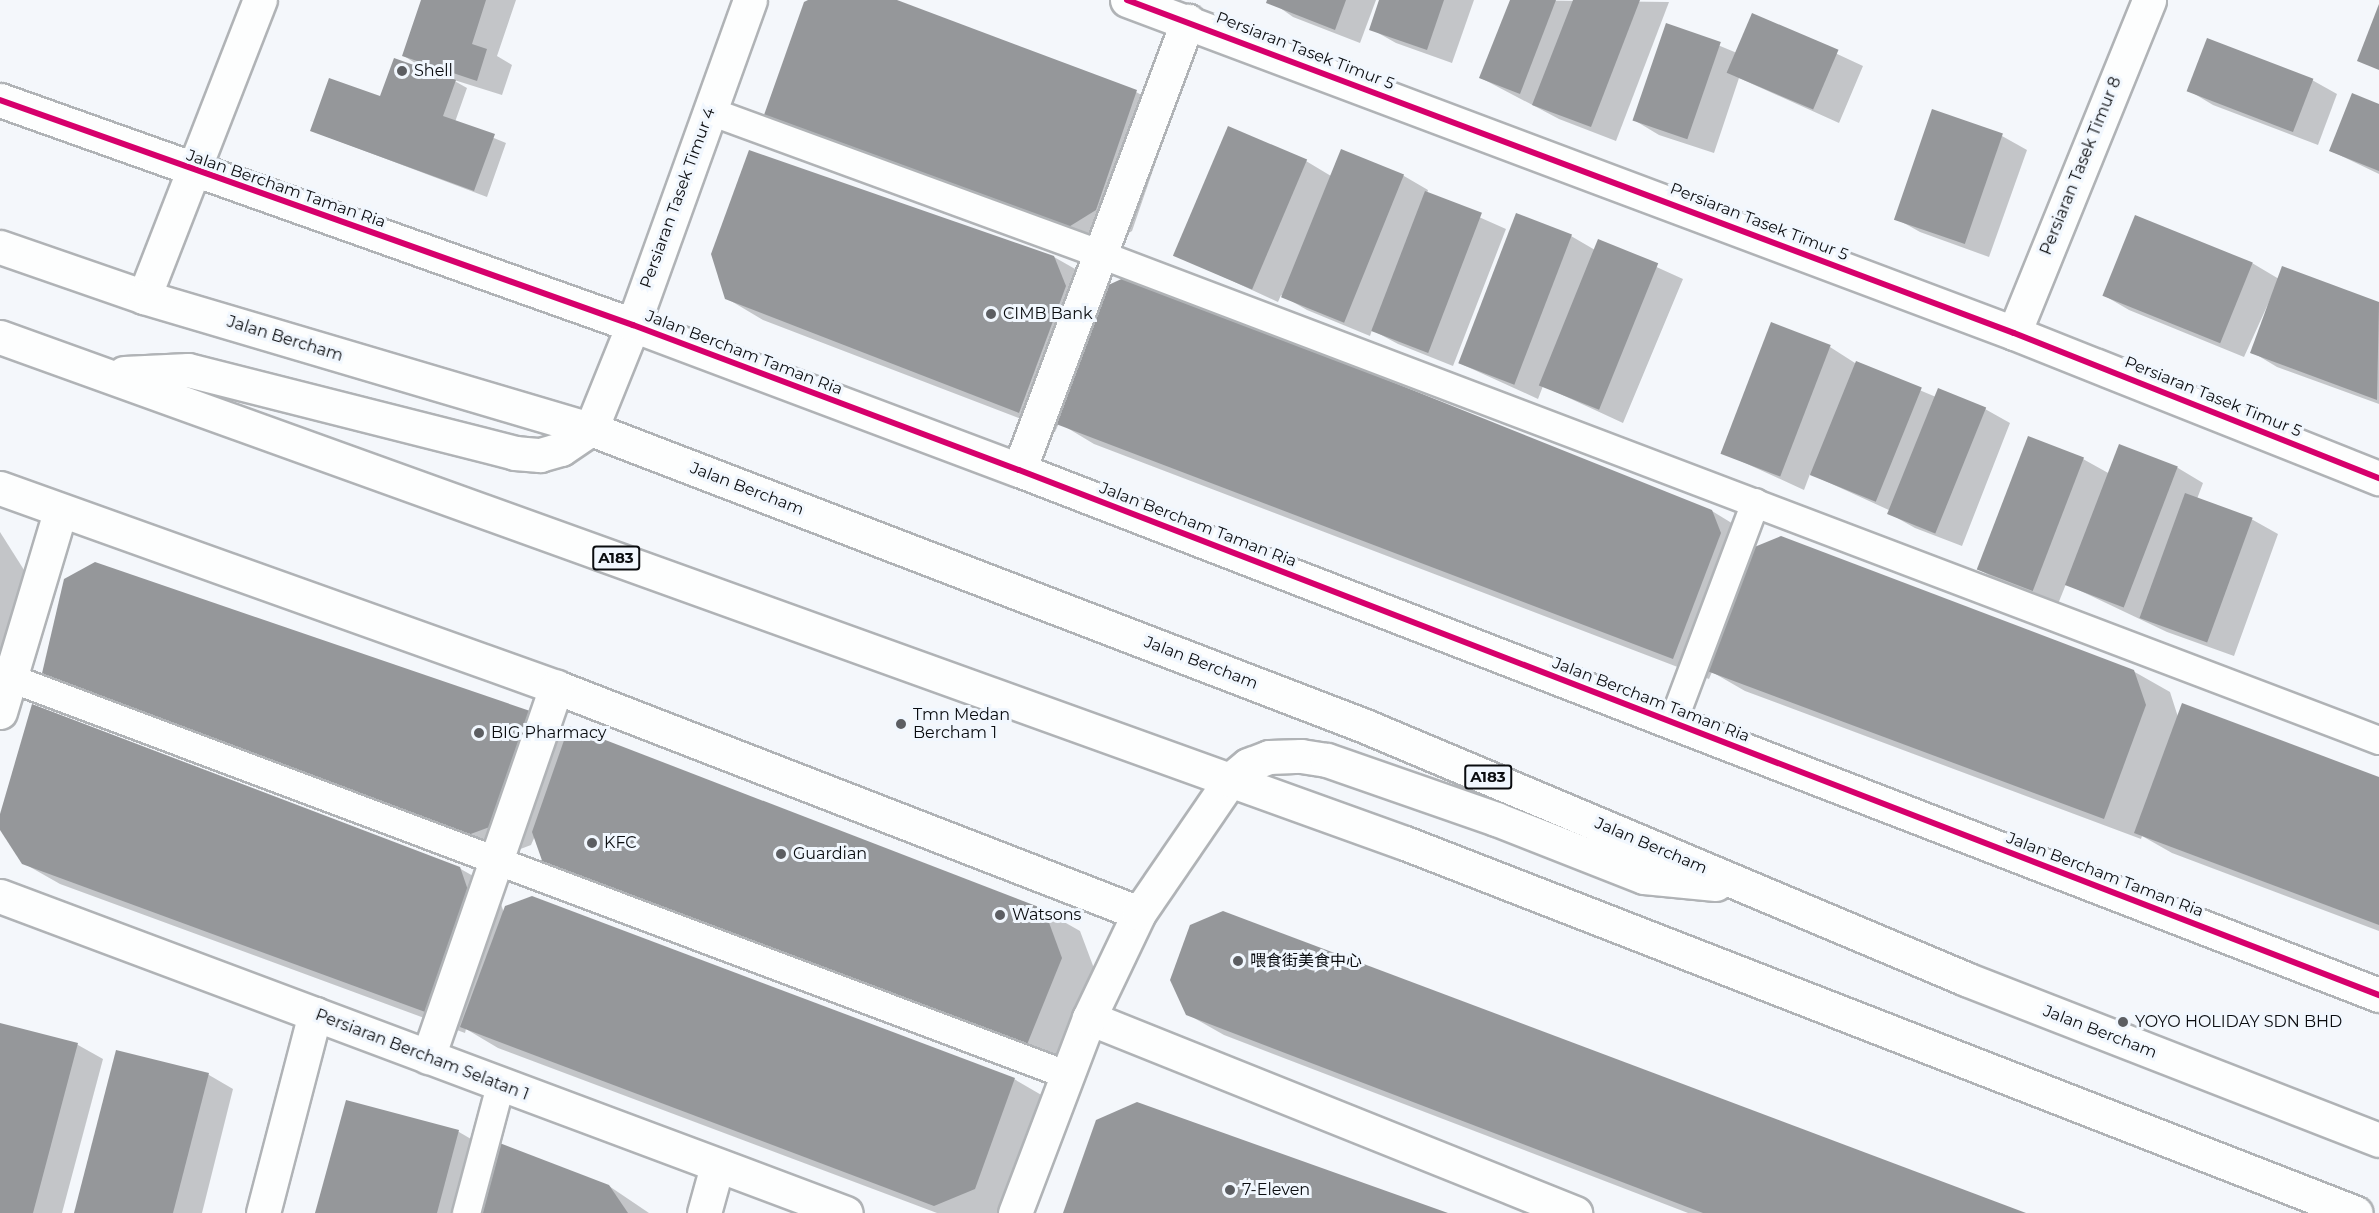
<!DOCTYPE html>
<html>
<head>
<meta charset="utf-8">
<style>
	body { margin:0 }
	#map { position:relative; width:2379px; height:1213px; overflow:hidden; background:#f4f7fb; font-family:Montserrat,"Noto Sans SC",sans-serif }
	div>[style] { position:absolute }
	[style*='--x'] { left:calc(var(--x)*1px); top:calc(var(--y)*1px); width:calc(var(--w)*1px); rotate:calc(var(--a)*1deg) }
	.shadow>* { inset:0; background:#0003 }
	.building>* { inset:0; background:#95979a; transform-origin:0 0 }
	.roads { filter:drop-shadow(2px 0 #b0b3b6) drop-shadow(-2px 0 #b0b3b6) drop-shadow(0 2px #b0b3b6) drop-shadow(0 -2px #b0b3b6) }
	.service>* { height:27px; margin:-13.5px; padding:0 13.5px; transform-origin:13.5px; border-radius:13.5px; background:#fdfefe }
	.minor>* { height:33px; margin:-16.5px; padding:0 16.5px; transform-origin:16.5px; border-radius:16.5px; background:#fdfefe }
	.primary>* { height:33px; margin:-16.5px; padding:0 16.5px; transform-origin:16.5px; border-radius:16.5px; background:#fdfefe }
	.cycleway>* { height:6px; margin:-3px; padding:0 3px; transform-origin:3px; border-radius:3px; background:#d6006c }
	.dots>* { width:16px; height:16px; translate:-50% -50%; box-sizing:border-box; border:3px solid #f1f7fe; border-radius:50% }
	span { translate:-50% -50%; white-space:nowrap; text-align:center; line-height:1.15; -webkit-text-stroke:6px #f1f7fe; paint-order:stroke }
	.shield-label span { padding:2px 4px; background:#f1f7fe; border:2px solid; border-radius:4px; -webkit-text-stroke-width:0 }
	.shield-label { font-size:15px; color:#0a0c0f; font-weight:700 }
	.street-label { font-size:16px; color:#0a0c0f }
	.poi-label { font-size:16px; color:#0a0c0f }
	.left { translate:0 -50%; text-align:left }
</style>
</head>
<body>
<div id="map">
	<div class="shadow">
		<i style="clip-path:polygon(423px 0,516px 0,497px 56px,512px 65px,502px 95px,451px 79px,467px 88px,455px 122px,506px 143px,487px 197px,312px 131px,429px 72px,404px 56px)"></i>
		<i style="clip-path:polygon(812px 0,893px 0,1136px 92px,1173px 112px,1132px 231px,1104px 248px,802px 135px,766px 114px)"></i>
		<i style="clip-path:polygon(1269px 0,1376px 0,1360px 43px,1293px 17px)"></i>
		<i style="clip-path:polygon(1381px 0,1474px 0,1452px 63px,1396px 43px,1371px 29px)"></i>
		<i style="clip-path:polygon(1511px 0,1669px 2px,1616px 141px,1559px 119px,1481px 78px)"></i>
		<i style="clip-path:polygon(1753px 15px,1863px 66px,1839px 123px,1739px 78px,1714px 153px,1659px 135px,1634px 120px,1667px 24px,1737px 53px)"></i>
		<i style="clip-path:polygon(2312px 80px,2337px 94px,2318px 145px,2213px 105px,2188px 90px)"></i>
		<i style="clip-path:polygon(2379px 106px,2379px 174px,2331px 151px)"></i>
		<i style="clip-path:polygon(2002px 136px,2027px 150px,1989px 257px,1920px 232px,1895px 218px)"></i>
		<i style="clip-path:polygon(1306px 161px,1331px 176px,1404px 176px,1428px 190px,1427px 194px,1506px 229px,1453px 366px,1398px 344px,1372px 330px,1370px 336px,1307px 310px,1281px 295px,1278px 302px,1176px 255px)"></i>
		<i style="clip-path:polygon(1571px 236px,1595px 250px,1599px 241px,1683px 279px,1623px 423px,1543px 386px,1538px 399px,1459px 363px)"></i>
		<i style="clip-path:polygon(1054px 257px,1091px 278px,1100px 302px,1712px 511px,1748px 533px,1755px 549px,2133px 671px,2170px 692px,2178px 717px,2379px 779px,2379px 931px,2172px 853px,2142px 836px,2141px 839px,1745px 691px,1712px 672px,1709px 679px,1094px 444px,1059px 423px,1055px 432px,763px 320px,726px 298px)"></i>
		<i style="clip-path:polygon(2252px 263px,2279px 279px,2283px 268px,2379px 304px,2379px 404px,2277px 367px,2252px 352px,2278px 282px,2244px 357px,2129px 310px,2105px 296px)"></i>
		<i style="clip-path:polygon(1830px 347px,1855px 363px,1936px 397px,1985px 409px,2010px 423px,1962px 546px,1915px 528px,1890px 514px,1891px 511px,1810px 474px,1804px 490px,1721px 452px)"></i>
		<i style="clip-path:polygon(2120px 446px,2178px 468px,2203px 483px,2197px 499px,2253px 520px,2278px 534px,2234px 656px,2167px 632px,2066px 584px,2058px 604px,2003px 583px,1978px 569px,2083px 459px,2110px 474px)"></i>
		<i style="clip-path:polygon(0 532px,31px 581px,0 663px)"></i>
		<i style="clip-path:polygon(78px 702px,535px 714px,568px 733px,1043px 910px,1080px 931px,1098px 979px,1063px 1067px,535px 836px,531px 845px,505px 855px)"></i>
		<i style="clip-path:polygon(0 819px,459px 868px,496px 889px,504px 913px,1014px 1079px,1050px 1100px,1003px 1213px,937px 1213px,498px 1048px,466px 1029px,465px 1033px,60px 884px,23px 863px,0 828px)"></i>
		<i style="clip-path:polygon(1187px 1014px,2023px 1213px,1688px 1213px,1224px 1035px)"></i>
		<i style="clip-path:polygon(0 1025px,78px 1045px,103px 1059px,62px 1213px,0 1213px)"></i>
		<i style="clip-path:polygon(117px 1052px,209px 1075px,233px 1089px,202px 1213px,76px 1213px)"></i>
		<i style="clip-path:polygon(347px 1102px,459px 1132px,483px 1146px,465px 1213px,317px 1213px)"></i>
		<i style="clip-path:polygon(609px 1186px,649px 1213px,480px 1213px)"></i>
	</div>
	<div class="building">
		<i style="clip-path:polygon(421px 0,486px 0,472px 44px,487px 49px,477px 81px,402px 56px)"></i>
		<i style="clip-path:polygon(808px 0,897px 0,1137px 90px,1096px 210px,1067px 228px,764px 115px,804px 2px)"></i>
		<i style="clip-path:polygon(1267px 0,1346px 0,1335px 30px,1266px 3px)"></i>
		<i style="clip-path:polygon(1379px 0,1444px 0,1427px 50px,1369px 30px)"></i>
		<i style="clip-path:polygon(1510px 0,1556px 0,1520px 94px,1479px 78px)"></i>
		<i style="clip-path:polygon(1573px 0,1640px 0,1591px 127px,1532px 105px)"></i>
		<i style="clip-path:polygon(2379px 4px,2379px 70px,2357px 61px)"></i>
		<i style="left:1752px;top:13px;width:94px;height:65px;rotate:23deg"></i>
		<i style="left:1666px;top:23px;width:58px;height:103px;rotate:19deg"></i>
		<i style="left:2207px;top:38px;width:114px;height:57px;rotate:21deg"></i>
		<i style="clip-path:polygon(394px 58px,456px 80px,443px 116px,495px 134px,474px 191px,310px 131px,329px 78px,380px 96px)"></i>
		<i style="clip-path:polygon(2352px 93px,2379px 104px,2379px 171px,2329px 151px)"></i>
		<i style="left:1932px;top:109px;width:75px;height:117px;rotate:19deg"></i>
		<i style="left:1228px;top:126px;width:86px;height:141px;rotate:23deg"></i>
		<i style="left:1341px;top:149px;width:68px;height:160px;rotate:22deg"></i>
		<i style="clip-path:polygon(749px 150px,1054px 256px,1066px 286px,1019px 413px,725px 299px,711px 254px)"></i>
		<i style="left:1425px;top:191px;width:61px;height:150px;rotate:21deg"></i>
		<i style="left:1516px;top:213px;width:60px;height:161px;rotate:21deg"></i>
		<i style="left:2135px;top:215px;width:127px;height:87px;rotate:22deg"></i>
		<i style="left:1598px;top:239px;width:65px;height:158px;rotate:22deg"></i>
		<i style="clip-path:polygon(2282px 266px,2379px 302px,2377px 400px,2250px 353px)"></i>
		<i style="clip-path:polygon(1128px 276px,1712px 510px,1721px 533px,1673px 659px,1056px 424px,1104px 287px)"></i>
		<i style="left:1771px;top:322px;width:64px;height:141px;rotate:21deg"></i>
		<i style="left:1856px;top:361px;width:71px;height:123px;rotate:22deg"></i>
		<i style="left:1938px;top:388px;width:52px;height:136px;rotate:22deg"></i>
		<i style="left:2028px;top:436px;width:60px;height:143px;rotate:21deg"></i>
		<i style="left:2119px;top:444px;width:63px;height:151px;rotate:21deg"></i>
		<i style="left:2185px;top:493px;width:72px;height:133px;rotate:20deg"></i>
		<i style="clip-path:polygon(1781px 536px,2134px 670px,2146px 705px,2104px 819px,1707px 671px,1752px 548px)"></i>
		<i style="clip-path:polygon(95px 562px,536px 713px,495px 825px,468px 835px,40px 682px,64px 579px)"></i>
		<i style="clip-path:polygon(2182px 703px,2379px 777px,2379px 925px,2134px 833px)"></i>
		<i style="clip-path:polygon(32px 704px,460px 867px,470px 896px,428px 1013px,22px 864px,0 830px,0 814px)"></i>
		<i style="clip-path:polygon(569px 726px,1044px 909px,1062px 958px,1026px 1047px,545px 869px,532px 832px)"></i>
		<i style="clip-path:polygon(532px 896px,1015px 1078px,975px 1189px,934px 1206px,460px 1027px,505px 906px)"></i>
		<i style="clip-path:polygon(1223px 911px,2026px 1213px,1703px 1213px,1186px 1015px,1170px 980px,1190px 925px)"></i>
		<i style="clip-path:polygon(0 1023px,78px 1043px,33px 1213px,0 1213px)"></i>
		<i style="clip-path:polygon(116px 1050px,209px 1073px,173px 1213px,74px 1213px)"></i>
		<i style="clip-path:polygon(346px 1100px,459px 1130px,437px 1213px,315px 1213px)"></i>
		<i style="clip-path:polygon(1137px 1102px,1448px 1213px,1063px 1213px,1096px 1120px)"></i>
		<i style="clip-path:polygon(497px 1142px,609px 1185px,628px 1213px,478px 1213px)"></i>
	</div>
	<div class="roads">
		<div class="service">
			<i style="--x:710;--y:111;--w:415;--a:20.1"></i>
			<i style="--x:1100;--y:254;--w:1368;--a:20.81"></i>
			<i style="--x:0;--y:674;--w:1141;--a:20.58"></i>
			<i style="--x:1672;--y:723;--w:236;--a:-69.4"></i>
			<i style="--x:466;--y:1213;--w:132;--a:-75.1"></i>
		</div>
		<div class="minor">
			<i style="--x:1127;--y:0;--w:947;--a:20.58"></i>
			<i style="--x:2014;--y:333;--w:393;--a:21.7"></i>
			<i style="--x:0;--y:100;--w:672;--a:19.57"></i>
			<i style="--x:633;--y:325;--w:412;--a:20.6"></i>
			<i style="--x:1019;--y:470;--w:1458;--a:21.11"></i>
			<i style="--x:144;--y:297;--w:319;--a:-68.7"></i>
			<i style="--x:2014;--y:333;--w:359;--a:-67.9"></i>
			<i style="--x:591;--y:429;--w:112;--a:-68"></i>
			<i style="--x:633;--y:325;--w:345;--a:-70.2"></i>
			<i style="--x:1019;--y:470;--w:480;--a:-69.4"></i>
			<i style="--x:0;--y:488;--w:591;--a:19.69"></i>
			<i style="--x:556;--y:687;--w:625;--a:21.19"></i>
			<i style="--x:0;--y:712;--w:209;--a:-73.3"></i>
			<i style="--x:0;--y:896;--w:903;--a:20.54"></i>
			<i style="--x:1089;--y:1018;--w:524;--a:21.86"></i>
			<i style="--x:428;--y:1057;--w:392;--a:-70.9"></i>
			<i style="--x:263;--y:1213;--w:206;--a:-75.4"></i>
			<i style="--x:704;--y:1213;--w:49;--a:-74.5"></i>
			<i style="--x:1015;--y:1213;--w:209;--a:-69.2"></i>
			<i style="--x:1089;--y:1018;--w:116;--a:-64.5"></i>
			<i style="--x:1139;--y:913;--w:161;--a:-55.6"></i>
		</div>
		<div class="primary">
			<i style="--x:0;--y:247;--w:152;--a:19.1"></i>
			<i style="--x:144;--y:297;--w:466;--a:16.5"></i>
			<i style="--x:591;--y:429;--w:829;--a:20.99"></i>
			<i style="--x:1365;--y:726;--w:652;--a:22.83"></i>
			<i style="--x:1966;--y:979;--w:443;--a:21.3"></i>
			<i style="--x:0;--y:337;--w:1493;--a:19.81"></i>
			<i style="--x:1405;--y:843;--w:1020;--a:21.26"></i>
			<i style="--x:124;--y:373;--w:64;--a:-2.7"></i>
			<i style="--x:188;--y:370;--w:337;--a:14.2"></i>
			<i style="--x:515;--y:453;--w:25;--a:5"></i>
			<i style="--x:540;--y:455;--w:22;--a:-16"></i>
			<i style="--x:561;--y:449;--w:36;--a:-34"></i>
			<i style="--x:1230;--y:780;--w:23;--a:-40"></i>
			<i style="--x:1248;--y:765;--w:22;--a:-21"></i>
			<i style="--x:1269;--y:757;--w:32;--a:-2"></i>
			<i style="--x:1301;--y:756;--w:26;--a:9"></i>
			<i style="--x:1327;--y:760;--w:179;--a:19.2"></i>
			<i style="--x:1496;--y:819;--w:159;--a:21.4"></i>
			<i style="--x:1644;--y:877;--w:72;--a:5.6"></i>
		</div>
	</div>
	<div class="cycleway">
		<i style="--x:1127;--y:0;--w:947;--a:20.58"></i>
		<i style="--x:2014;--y:333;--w:393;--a:21.7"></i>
		<i style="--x:0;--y:100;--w:672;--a:19.57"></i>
		<i style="--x:633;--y:325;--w:412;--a:20.6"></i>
		<i style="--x:1019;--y:470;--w:1458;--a:21.11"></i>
	</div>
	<div class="dots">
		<i style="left:402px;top:71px;background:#5c5e62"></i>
		<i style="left:991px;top:314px;background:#5c5e62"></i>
		<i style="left:901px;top:724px;background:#5c5e62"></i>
		<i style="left:479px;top:733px;background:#5c5e62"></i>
		<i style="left:592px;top:843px;background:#5c5e62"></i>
		<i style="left:781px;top:854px;background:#5c5e62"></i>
		<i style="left:1000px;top:915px;background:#5c5e62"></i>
		<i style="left:1238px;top:961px;background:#5c5e62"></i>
		<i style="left:2123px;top:1022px;background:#5c5e62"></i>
		<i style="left:1230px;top:1190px;background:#5c5e62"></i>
	</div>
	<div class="shield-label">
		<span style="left:616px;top:558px">A183</span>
		<span style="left:1488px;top:777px">A183</span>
	</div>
	<div class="street-label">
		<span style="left:1305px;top:51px;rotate:21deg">Persiaran Tasek Timur 5</span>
		<span style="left:2081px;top:166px;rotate:-68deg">Persiaran Tasek Timur 8</span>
		<span style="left:286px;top:189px;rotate:19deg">Jalan Bercham Taman Ria</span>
		<span style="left:678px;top:198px;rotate:-70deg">Persiaran Tasek Timur 4</span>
		<span style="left:1759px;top:222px;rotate:21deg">Persiaran Tasek Timur 5</span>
		<span style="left:285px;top:339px;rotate:17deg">Jalan Bercham</span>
		<span style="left:744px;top:353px;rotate:21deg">Jalan Bercham Taman Ria</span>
		<span style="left:2213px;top:397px;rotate:22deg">Persiaran Tasek Timur 5</span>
		<span style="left:747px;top:489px;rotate:21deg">Jalan Bercham</span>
		<span style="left:1198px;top:525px;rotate:21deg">Jalan Bercham Taman Ria</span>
		<span style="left:1201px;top:663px;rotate:21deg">Jalan Bercham</span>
		<span style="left:1651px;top:700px;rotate:21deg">Jalan Bercham Taman Ria</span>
		<span style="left:1651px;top:846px;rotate:23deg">Jalan Bercham</span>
		<span style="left:2105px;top:875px;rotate:21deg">Jalan Bercham Taman Ria</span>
		<span style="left:2100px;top:1032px;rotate:21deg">Jalan Bercham</span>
		<span style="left:422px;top:1055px;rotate:21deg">Persiaran Bercham Selatan 1</span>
	</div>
	<div class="poi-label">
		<span class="left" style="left:414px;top:71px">Shell</span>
		<span class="left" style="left:1003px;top:314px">CIMB Bank</span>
		<span class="left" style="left:913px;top:724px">Tmn Medan<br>Bercham 1</span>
		<span class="left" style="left:491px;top:733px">BIG Pharmacy</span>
		<span class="left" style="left:604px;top:843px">KFC</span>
		<span class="left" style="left:793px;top:854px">Guardian</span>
		<span class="left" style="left:1012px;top:915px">Watsons</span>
		<span class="left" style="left:1250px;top:961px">喂食街美食中心</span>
		<span class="left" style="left:2135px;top:1022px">YOYO HOLIDAY SDN BHD</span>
		<span class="left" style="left:1242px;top:1190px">7-Eleven</span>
	</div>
</div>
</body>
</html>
